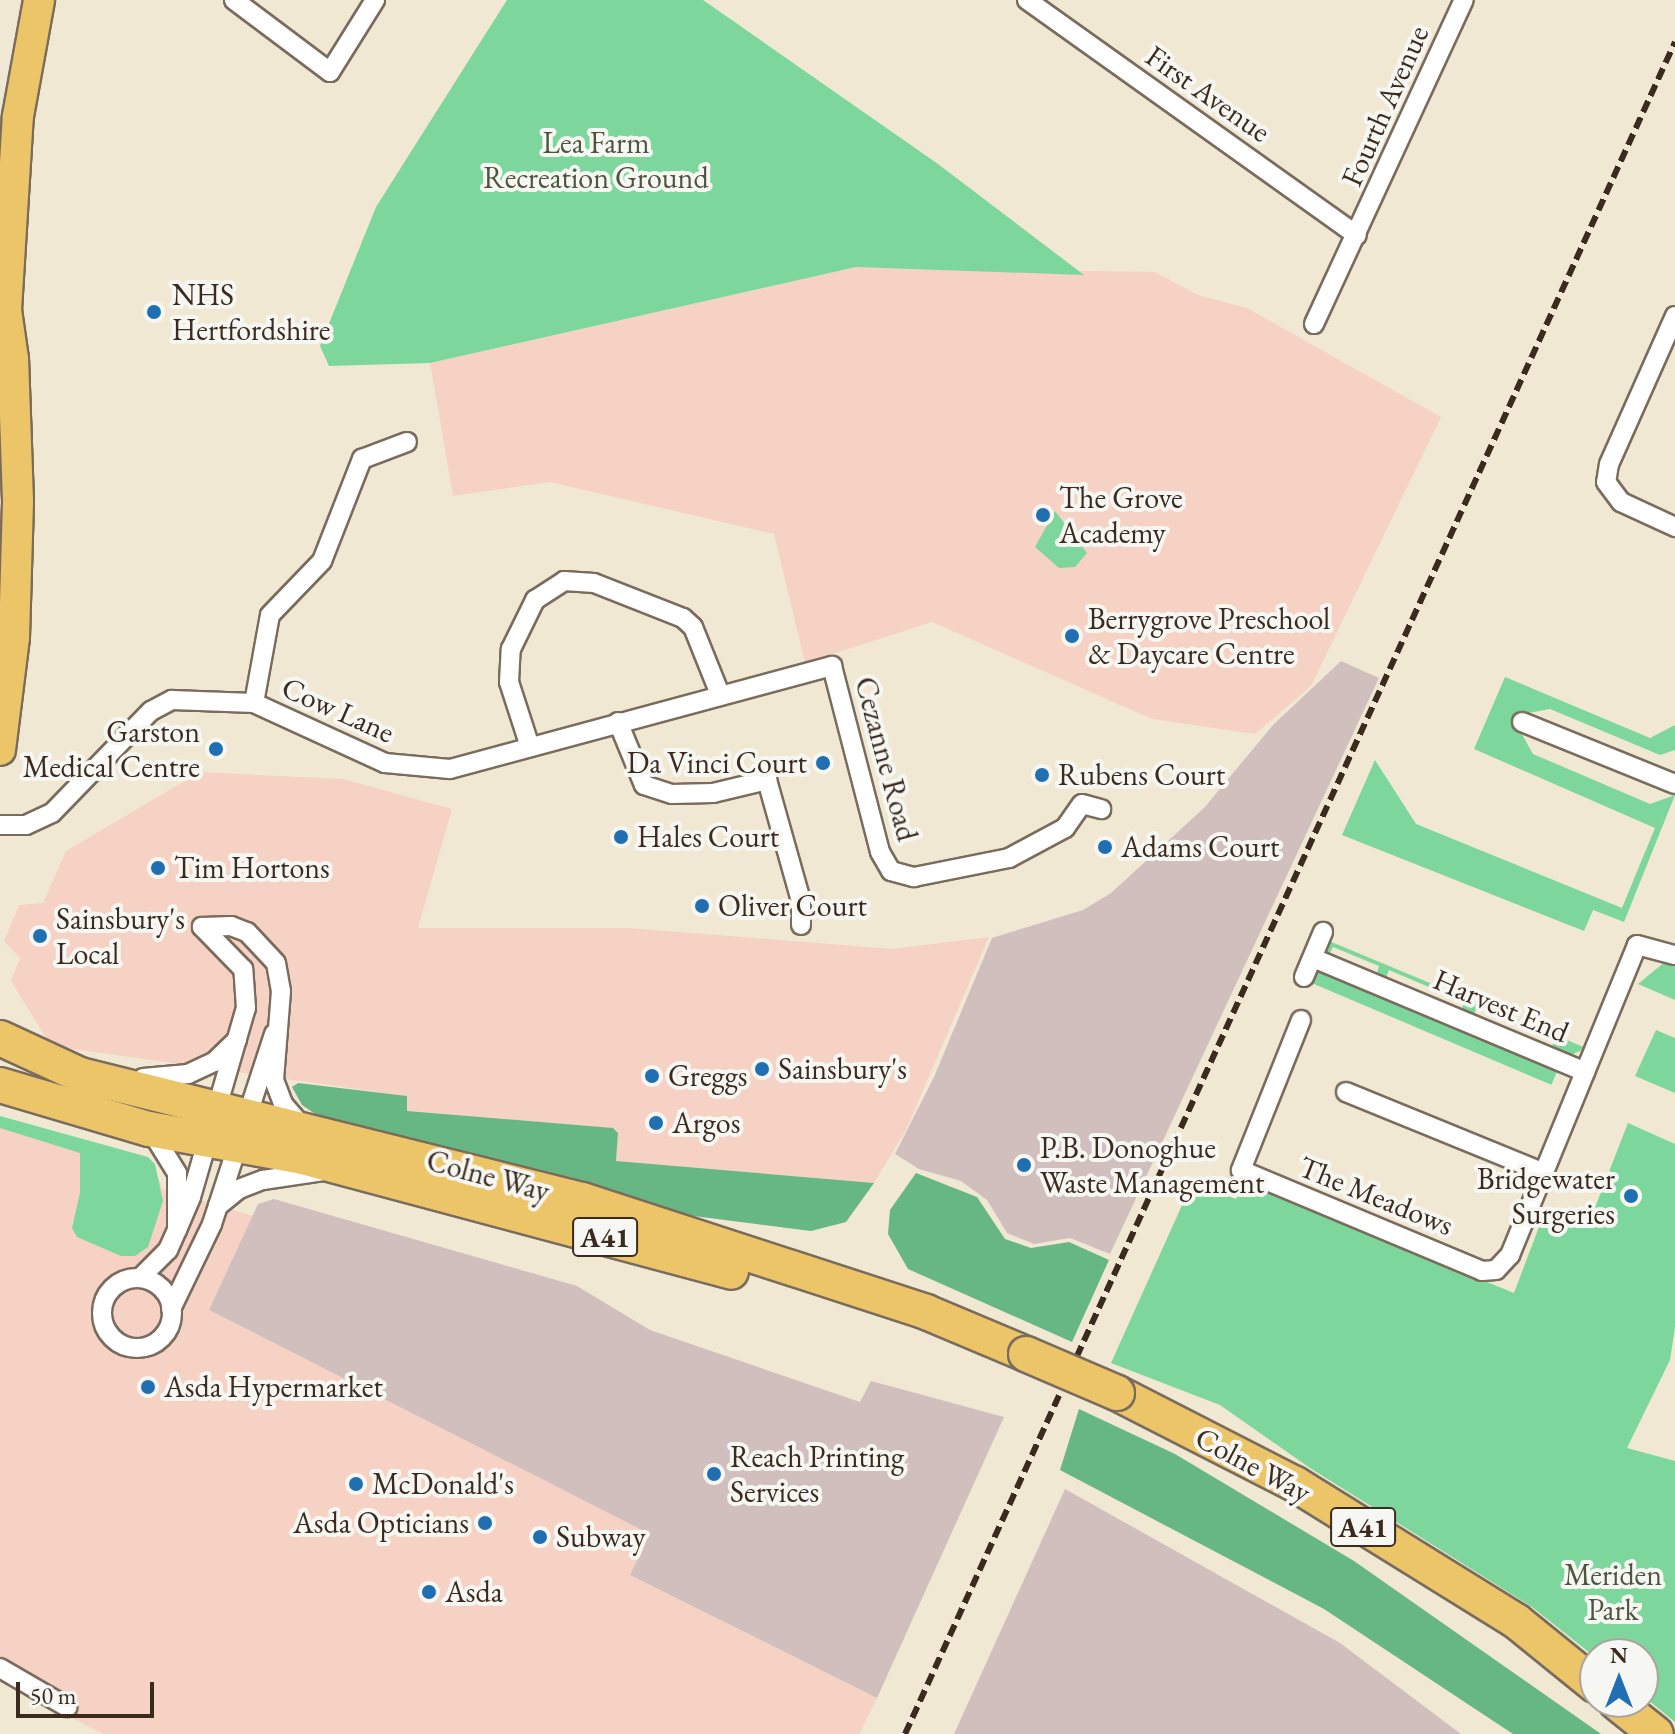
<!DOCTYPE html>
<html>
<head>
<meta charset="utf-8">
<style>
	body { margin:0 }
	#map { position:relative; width:1675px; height:1734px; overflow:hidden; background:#f0e8d3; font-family:"EB Garamond",serif }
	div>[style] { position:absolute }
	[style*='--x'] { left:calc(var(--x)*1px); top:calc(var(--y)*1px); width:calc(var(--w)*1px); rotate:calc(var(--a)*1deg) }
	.built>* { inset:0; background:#f6d2c4 }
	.industrial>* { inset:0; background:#d1bfbe }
	.green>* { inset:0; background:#7dd69b; transform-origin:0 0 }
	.forest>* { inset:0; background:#66b783 }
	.roads { filter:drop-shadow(2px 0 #7a6c5d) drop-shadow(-2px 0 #7a6c5d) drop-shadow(0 2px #7a6c5d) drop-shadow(0 -2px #7a6c5d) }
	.street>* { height:18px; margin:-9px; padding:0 9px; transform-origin:9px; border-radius:9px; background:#fff }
	.street>.ring { margin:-9px; padding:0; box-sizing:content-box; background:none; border:18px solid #fff; border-radius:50% }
	.primary>* { height:30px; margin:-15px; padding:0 15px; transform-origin:15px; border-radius:15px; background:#ecc569 }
	.highway>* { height:34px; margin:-17px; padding:0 17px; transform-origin:17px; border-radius:17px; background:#ecc569 }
	.rail>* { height:6px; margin-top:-3px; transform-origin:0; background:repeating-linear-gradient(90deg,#3b2a1e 0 12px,transparent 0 18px) }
	.bridges { filter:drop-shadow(2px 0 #7a6c5d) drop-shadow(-2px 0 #7a6c5d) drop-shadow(0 2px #7a6c5d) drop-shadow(0 -2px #7a6c5d) }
	.highway-bridge>* { height:34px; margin:-17px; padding:0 17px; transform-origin:17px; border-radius:17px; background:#ecc569 }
	.dots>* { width:22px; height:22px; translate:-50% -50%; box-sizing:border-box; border:4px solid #f6f6f2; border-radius:50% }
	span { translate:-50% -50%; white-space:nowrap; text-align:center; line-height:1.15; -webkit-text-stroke:8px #f6f6f2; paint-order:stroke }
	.shield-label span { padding:2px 6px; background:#f6f6f2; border:2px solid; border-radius:6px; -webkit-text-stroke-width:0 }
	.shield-label { font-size:28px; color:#3b2a1e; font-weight:700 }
	.street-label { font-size:30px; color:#3b2a1e }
	.park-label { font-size:30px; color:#4c553d }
	.poi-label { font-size:30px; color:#3b2a1e }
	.left { translate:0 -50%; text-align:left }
	.right { translate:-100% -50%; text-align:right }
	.north { position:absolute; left:1579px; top:1638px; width:80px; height:80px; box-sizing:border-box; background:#f6f6f2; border:2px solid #aba49d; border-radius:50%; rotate:0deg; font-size:22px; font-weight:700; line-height:32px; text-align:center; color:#3b2a1e }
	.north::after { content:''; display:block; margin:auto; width:28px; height:36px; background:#1f6fb2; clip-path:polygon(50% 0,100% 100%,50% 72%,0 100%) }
	.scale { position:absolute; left:16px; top:1682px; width:138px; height:36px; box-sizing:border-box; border:4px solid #3b2a1e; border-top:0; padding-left:10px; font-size:24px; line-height:28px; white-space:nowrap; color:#3b2a1e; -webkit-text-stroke:6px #f6f6f2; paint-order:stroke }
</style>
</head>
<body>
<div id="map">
	<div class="built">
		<i style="clip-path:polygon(856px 267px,1155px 272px,1198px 295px,1247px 308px,1441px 417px,1311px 686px,1255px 734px,1152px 719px,932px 622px,805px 663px,774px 534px,550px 482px,453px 496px,430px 363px)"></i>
		<i style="clip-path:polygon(200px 772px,343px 779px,452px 809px,418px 928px,629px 928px,892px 949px,989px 937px,906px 1130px,874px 1183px,616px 1161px,618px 1134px,612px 1128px,407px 1111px,406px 1096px,51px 1046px,11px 981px,20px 958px,4px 941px,19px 905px,43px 903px,66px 851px)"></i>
		<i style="clip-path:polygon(0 1126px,155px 1171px,163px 1189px,253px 1216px,209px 1310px,651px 1534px,630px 1575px,877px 1698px,859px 1734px,103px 1734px,0 1681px)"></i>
	</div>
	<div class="industrial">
		<i style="clip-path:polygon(1341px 661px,1379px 678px,1110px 1254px,1070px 1238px,1034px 1244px,1007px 1233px,987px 1200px,961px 1181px,919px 1169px,895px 1154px,934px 1077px,992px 938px,1083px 910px,1111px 893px,1204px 808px,1273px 725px)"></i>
		<i style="clip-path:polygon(274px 1199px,577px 1286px,650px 1330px,860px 1402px,871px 1381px,1004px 1417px,877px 1698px,630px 1575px,650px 1534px,209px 1310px,258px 1204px)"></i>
		<i style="clip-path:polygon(1065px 1489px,1340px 1643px,1461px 1734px,954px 1734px)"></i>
	</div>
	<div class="green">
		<i style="clip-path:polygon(507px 0,703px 0,938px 164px,1084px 275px,856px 267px,430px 363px,329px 366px,320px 346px,376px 207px)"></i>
		<i style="clip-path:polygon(1055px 511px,1087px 553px,1075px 567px,1059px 568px,1035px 547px)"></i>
		<i style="clip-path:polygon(1505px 677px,1650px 738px,1675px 725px,1675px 750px,1660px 755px,1550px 709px,1528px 713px,1520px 731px,1533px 754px,1650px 804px,1675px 795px,1624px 922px,1593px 910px,1584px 931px,1342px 835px,1375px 760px,1416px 824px,1622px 908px,1655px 828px,1474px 749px)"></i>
		<i style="clip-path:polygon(1329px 941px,1586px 1048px,1569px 1056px,1551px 1050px,1555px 1039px,1477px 1007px,1473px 1017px,1461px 1011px,1464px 1002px,1389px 970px,1385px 980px,1376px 976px,1379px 966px,1333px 947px,1328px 957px,1324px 955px)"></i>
		<i style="clip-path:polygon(1666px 961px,1675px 964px,1675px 1000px,1638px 984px)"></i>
		<i style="left:1317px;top:969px;width:261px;height:15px;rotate:23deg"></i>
		<i style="clip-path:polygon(1656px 1030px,1675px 1038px,1675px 1093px,1635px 1076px)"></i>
		<i style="clip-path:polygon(0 1116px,148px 1157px,155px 1164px,163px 1201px,148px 1247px,135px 1256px,121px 1256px,77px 1237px,72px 1228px,80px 1193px,80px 1153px,0 1128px)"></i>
		<i style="clip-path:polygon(1628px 1123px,1675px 1144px,1675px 1327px,1670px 1360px,1627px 1448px,1675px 1461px,1675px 1722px,1643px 1696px,1643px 1654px,1595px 1657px,1532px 1607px,1310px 1468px,1220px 1405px,1111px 1363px,1192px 1183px,1236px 1199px,1246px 1184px,1514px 1293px,1545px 1211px,1587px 1228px)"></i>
	</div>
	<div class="forest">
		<i style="clip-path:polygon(298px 1083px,407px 1096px,407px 1111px,613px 1128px,618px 1133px,616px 1161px,874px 1183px,846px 1222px,811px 1231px,686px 1215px,321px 1118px,302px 1105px,292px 1087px)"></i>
		<i style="clip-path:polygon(916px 1173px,977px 1197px,1005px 1239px,1031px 1248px,1069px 1242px,1109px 1260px,1072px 1342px,908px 1269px,888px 1234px,890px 1210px)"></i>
		<i style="clip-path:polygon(1079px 1409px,1175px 1454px,1354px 1561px,1601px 1734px,1513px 1734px,1324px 1609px,1060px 1470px)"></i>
	</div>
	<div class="roads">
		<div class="street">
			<i style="--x:234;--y:0;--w:120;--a:36.9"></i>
			<i style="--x:330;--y:72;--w:85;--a:-58"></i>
			<i style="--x:1027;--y:0;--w:405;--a:35.5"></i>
			<i style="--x:1675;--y:316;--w:162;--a:114"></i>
			<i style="--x:1609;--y:464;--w:18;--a:99"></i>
			<i style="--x:1606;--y:482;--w:25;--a:53"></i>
			<i style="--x:1621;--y:502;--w:60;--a:24.8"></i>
			<i style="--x:1314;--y:324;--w:357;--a:-65.2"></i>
			<i style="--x:254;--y:703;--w:89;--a:-79.7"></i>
			<i style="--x:270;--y:615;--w:75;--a:-46.1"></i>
			<i style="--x:322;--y:561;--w:110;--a:-68.6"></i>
			<i style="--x:362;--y:459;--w:48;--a:-20.7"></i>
			<i style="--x:618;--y:722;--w:68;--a:67.6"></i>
			<i style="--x:644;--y:785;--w:29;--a:18"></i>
			<i style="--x:672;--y:794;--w:41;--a:-1.4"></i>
			<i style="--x:713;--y:793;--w:56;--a:-13.5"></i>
			<i style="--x:767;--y:780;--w:126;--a:74.3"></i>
			<i style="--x:801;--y:901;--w:24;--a:90"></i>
			<i style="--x:1522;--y:722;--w:165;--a:22.1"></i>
			<i style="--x:530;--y:747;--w:68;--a:-107.9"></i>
			<i style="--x:509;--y:682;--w:33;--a:-87"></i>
			<i style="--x:511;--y:649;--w:55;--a:-63.9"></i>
			<i style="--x:535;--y:600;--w:35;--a:-33"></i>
			<i style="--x:564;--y:581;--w:30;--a:4"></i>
			<i style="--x:594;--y:583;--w:96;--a:21.5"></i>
			<i style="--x:683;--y:618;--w:13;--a:42"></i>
			<i style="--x:693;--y:627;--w:72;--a:68.1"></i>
			<i style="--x:0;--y:825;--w:26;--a:0"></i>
			<i style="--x:26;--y:825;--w:29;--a:-25"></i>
			<i style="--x:52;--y:813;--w:142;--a:-45.9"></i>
			<i style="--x:151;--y:711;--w:24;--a:-28"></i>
			<i style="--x:172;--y:700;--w:82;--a:2.1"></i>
			<i style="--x:254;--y:703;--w:144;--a:24.6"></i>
			<i style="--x:385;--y:763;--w:65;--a:5.3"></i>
			<i style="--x:450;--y:769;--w:396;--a:-15.1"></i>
			<i style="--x:832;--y:666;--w:192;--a:75.5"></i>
			<i style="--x:880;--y:852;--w:22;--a:60"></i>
			<i style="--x:891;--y:871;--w:24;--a:15"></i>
			<i style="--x:914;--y:877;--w:97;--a:-11.3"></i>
			<i style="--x:1009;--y:858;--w:64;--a:-28.2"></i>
			<i style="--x:1065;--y:828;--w:29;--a:-55"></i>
			<i style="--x:1082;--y:804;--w:20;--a:15"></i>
			<i style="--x:202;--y:927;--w:29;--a:-2"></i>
			<i style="--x:231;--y:926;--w:17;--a:21"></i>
			<i style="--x:247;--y:932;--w:42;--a:46.9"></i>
			<i style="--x:276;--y:963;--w:28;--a:80"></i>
			<i style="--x:281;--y:991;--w:89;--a:94.5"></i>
			<i style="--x:274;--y:1080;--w:26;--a:69"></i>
			<i style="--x:283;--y:1104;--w:28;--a:49"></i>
			<i style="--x:1313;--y:958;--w:295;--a:22.7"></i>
			<i style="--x:1585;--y:1072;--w:137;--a:-67.7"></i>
			<i style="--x:1637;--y:945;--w:39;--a:15"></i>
			<i style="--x:1304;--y:977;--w:49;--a:-67.1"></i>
			<i style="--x:1301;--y:1020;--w:162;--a:111.8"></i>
			<i style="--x:1241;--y:1170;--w:261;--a:22.7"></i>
			<i style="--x:1482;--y:1271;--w:14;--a:-4"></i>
			<i style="--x:1496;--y:1270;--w:21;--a:-47"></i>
			<i style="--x:1510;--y:1255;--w:198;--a:-67.7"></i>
			<i style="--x:143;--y:1078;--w:45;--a:-5.1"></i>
			<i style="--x:188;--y:1074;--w:29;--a:-25"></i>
			<i style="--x:214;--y:1062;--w:32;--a:-44"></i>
			<i style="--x:1346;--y:1092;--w:214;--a:22.2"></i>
			<i style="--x:218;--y:1206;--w:27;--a:-39"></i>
			<i style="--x:239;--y:1189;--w:26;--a:-21"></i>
			<i style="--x:263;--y:1180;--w:61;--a:-8.5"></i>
			<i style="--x:177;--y:1230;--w:36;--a:-67"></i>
			<i style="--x:191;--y:1197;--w:197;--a:-73.8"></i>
			<i style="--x:246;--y:1008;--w:39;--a:-94"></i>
			<i style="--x:243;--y:969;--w:59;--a:-134.3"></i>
			<i style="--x:140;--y:1278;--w:40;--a:-45"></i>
			<i style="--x:168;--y:1250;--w:22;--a:-66"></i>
			<i style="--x:177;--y:1230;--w:57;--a:-90"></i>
			<i style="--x:177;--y:1173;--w:49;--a:-121.8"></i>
			<i class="ring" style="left:102px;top:1278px;width:52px;height:52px"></i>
			<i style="--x:171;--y:1309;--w:94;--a:-64.2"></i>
			<i style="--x:212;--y:1224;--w:200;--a:-71.9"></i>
			<i style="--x:0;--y:1668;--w:78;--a:30.2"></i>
		</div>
		<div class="primary">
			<i style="--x:0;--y:750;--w:114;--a:-82.9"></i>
			<i style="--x:14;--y:637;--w:136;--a:-88.3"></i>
			<i style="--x:18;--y:501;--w:142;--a:-92"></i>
			<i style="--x:13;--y:359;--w:49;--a:-98.1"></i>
			<i style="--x:6;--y:310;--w:194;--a:-86.5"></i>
			<i style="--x:18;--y:116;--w:118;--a:-79.7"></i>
		</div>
		<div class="highway">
			<i style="--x:0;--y:1038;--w:88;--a:24.8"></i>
			<i style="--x:80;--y:1075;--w:517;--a:13.98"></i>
			<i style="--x:582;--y:1200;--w:362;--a:18"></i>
			<i style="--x:926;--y:1312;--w:108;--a:22.8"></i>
			<i style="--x:0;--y:1085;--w:155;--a:16.5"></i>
			<i style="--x:149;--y:1129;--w:157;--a:10.3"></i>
			<i style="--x:303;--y:1157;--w:443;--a:15"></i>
			<i style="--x:1117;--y:1393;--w:200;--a:27.1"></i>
			<i style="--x:1295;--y:1484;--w:260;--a:31.8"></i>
			<i style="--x:1516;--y:1621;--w:102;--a:39"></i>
			<i style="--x:1616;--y:1702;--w:51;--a:38.7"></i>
		</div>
	</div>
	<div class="rail">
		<i style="--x:905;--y:1734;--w:1859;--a:-65.53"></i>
	</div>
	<div class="bridges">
		<div class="highway-bridge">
			<i style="--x:1026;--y:1354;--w:99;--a:23.2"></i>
		</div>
	</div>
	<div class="dots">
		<i style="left:154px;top:312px;background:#1f6fb2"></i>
		<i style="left:1043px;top:515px;background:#1f6fb2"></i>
		<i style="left:1072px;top:636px;background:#1f6fb2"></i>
		<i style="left:216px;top:749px;background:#1f6fb2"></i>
		<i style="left:823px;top:763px;background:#1f6fb2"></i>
		<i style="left:1042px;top:775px;background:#1f6fb2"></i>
		<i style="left:621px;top:837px;background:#1f6fb2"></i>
		<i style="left:1105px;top:847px;background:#1f6fb2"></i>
		<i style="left:158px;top:868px;background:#1f6fb2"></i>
		<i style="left:702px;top:906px;background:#1f6fb2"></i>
		<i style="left:40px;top:936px;background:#1f6fb2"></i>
		<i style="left:762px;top:1069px;background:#1f6fb2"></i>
		<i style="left:652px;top:1076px;background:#1f6fb2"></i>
		<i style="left:656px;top:1123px;background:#1f6fb2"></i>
		<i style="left:1024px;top:1165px;background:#1f6fb2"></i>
		<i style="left:1631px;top:1196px;background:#1f6fb2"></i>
		<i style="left:148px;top:1387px;background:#1f6fb2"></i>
		<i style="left:714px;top:1474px;background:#1f6fb2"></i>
		<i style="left:356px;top:1484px;background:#1f6fb2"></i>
		<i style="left:485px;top:1523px;background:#1f6fb2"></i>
		<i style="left:540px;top:1537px;background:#1f6fb2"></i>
		<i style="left:429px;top:1592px;background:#1f6fb2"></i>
	</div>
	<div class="shield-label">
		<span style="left:605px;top:1237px">A41</span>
		<span style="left:1363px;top:1527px">A41</span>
	</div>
	<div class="street-label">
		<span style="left:1208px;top:94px;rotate:35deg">First Avenue</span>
		<span style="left:1385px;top:106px;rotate:-66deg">Fourth Avenue</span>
		<span style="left:338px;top:710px;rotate:24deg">Cow Lane</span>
		<span style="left:886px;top:759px;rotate:75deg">Cezanne Road</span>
		<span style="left:1501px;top:1006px;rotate:23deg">Harvest End</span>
		<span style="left:488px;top:1176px;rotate:15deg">Colne Way</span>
		<span style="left:1376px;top:1196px;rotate:22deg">The Meadows</span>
		<span style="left:1253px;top:1465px;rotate:28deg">Colne Way</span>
	</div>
	<div class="park-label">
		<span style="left:596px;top:160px">Lea Farm<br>Recreation Ground</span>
		<span style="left:1613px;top:1592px">Meriden<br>Park</span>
	</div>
	<div class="poi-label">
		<span class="left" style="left:172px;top:312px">NHS<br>Hertfordshire</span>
		<span class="left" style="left:1059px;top:515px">The Grove<br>Academy</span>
		<span class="left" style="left:1088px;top:636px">Berrygrove Preschool<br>&amp; Daycare Centre</span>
		<span class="right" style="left:200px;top:749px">Garston<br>Medical Centre</span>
		<span class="right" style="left:807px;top:763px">Da Vinci Court</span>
		<span class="left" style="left:1058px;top:775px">Rubens Court</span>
		<span class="left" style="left:637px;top:837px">Hales Court</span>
		<span class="left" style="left:1121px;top:847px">Adams Court</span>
		<span class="left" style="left:174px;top:868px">Tim Hortons</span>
		<span class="left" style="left:718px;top:906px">Oliver Court</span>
		<span class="left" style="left:56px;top:936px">Sainsbury's<br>Local</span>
		<span class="left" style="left:778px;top:1069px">Sainsbury's</span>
		<span class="left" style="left:668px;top:1076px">Greggs</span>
		<span class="left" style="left:672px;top:1123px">Argos</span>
		<span class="left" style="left:1040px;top:1165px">P.B. Donoghue<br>Waste Management</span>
		<span class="right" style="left:1615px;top:1196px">Bridgewater<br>Surgeries</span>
		<span class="left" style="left:164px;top:1387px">Asda Hypermarket</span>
		<span class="left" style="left:730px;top:1474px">Reach Printing<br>Services</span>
		<span class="left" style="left:372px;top:1484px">McDonald's</span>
		<span class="right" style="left:469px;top:1523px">Asda Opticians</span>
		<span class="left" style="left:556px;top:1537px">Subway</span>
		<span class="left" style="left:445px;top:1592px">Asda</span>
	</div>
	<div class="north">N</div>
	<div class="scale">50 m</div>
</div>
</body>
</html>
